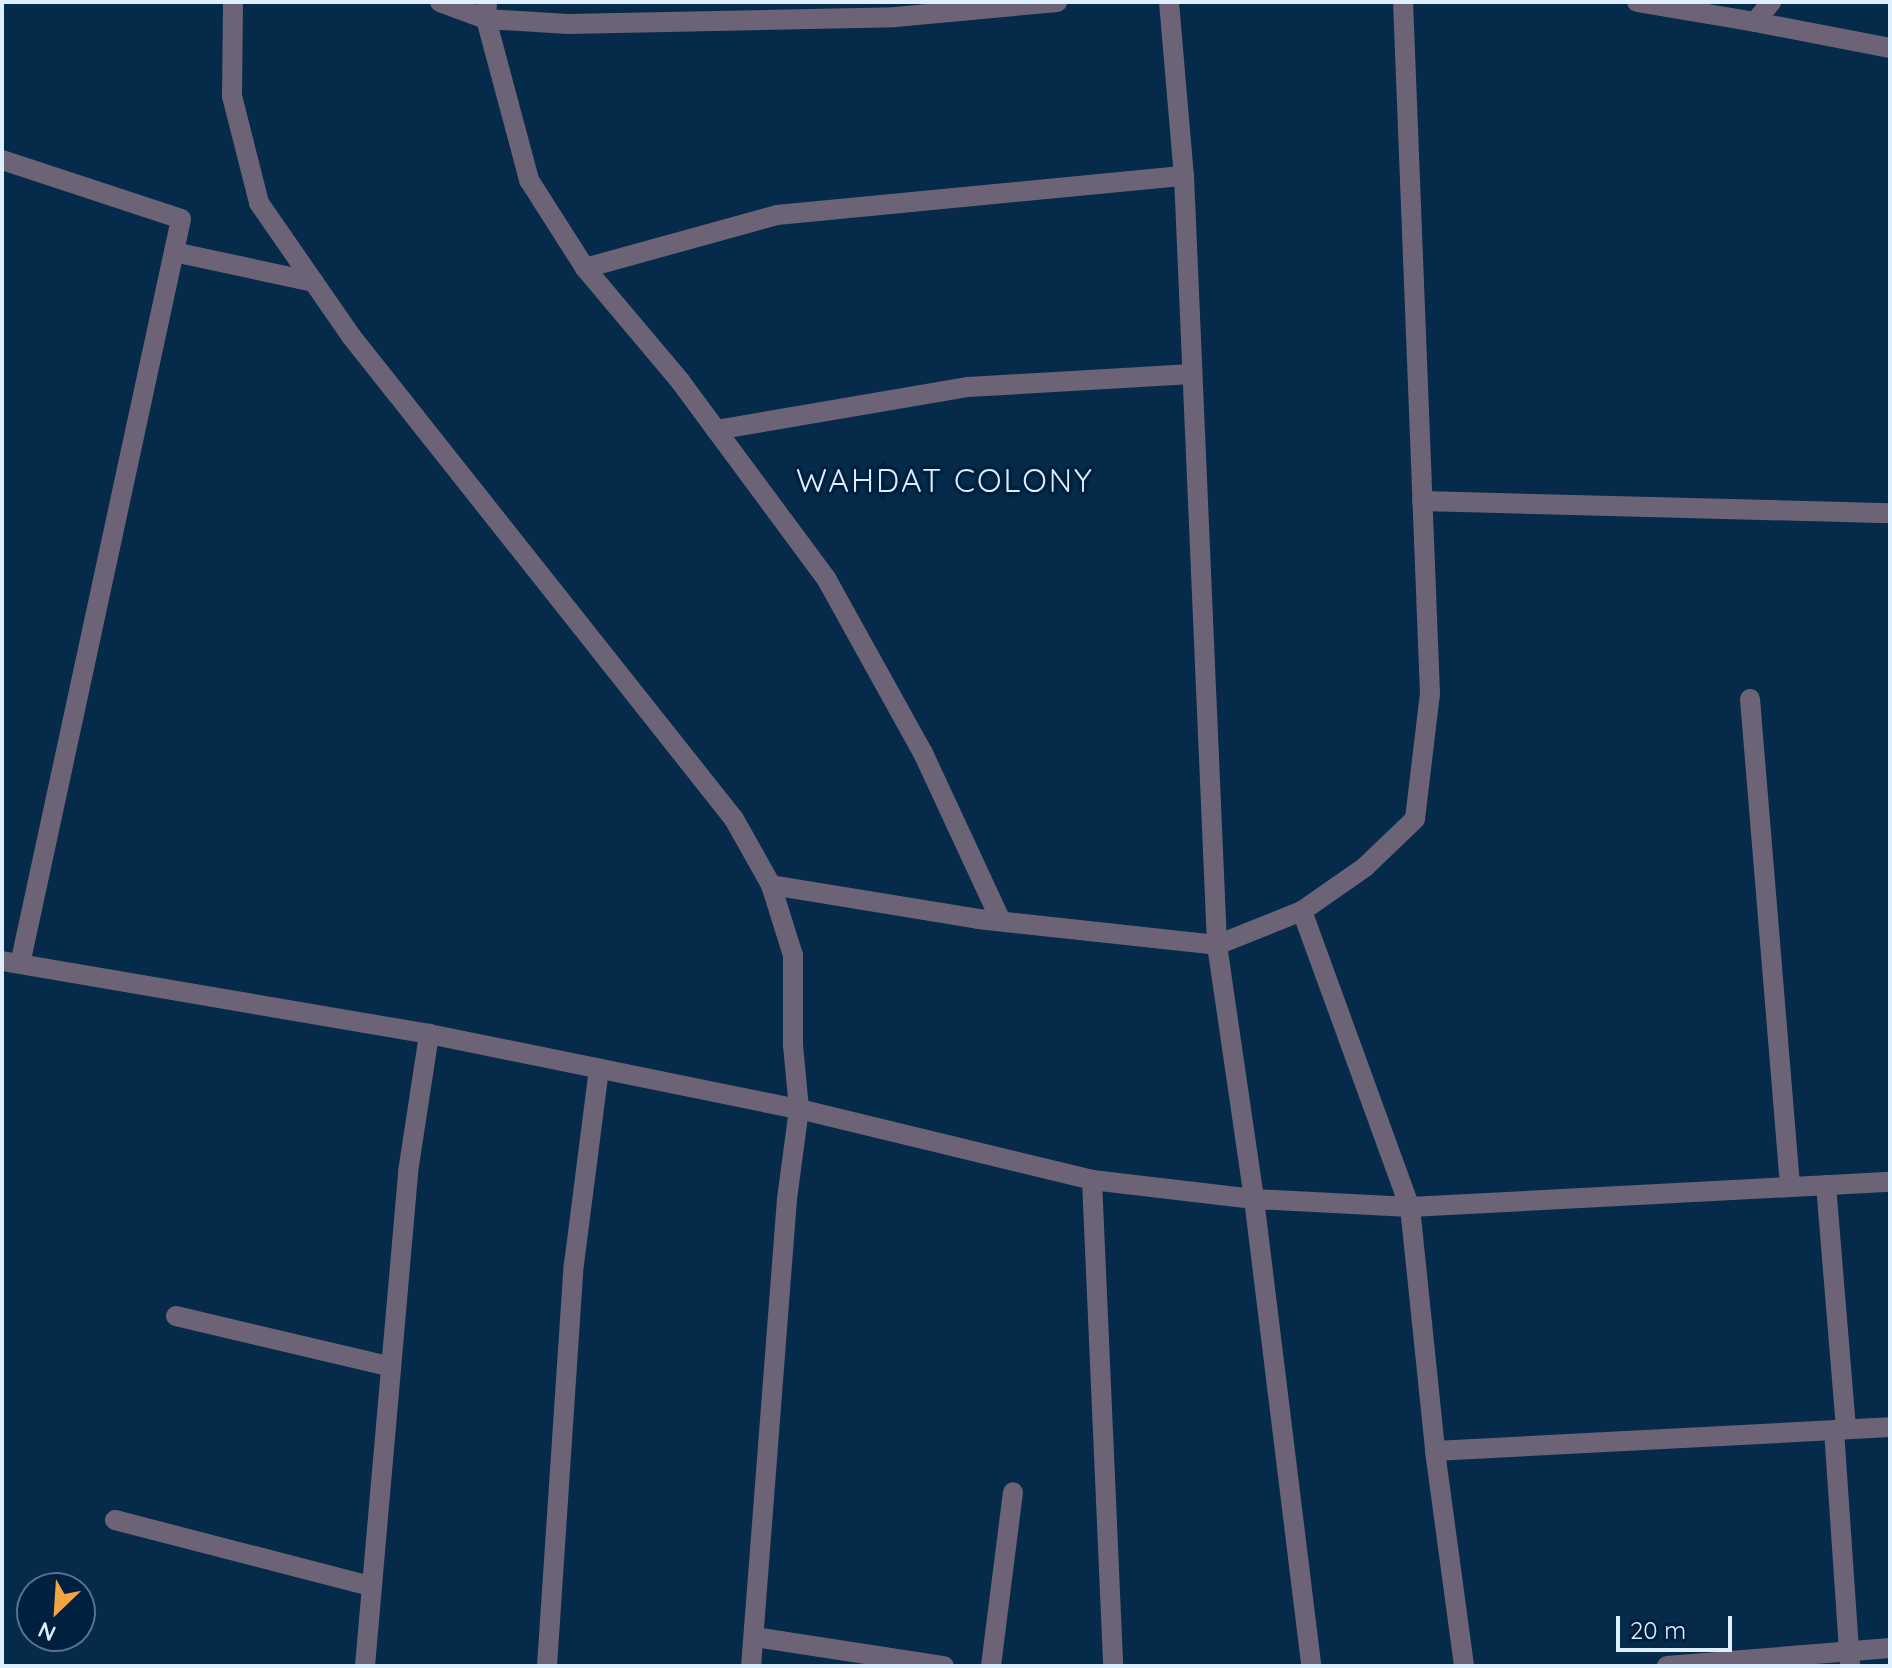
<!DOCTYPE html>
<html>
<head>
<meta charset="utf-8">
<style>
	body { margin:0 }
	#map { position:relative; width:1892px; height:1668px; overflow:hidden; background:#052a4a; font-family:Quicksand,sans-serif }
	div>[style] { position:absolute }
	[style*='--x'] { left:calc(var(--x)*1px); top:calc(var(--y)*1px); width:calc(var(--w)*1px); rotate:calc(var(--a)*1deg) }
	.minor>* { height:20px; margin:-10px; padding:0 10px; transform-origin:10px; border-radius:10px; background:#6d6376 }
	.tertiary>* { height:20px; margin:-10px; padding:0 10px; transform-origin:10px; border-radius:10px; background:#6d6376 }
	span { translate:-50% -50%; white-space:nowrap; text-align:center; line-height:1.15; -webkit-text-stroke:7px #00203f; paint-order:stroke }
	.quarter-label { font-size:32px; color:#ddeefe; letter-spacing:2px }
	.frame { position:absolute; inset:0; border:4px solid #ddeefe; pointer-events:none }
	.north { position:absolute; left:16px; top:1572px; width:80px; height:80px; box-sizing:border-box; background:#00203f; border:2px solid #58728b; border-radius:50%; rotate:205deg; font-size:22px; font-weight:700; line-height:32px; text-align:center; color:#ddeefe }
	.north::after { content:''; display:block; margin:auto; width:28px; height:36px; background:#f2a541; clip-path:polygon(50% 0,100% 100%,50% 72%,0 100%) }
	.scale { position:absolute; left:1616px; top:1616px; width:116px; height:36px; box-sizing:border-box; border:4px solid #ddeefe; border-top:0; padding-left:10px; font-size:24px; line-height:28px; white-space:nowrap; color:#ddeefe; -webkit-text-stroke:6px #00203f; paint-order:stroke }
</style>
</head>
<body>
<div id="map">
	<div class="minor">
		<i style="--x:233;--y:2;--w:94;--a:90.6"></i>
		<i style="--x:232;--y:96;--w:110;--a:75.8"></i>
		<i style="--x:259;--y:203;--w:162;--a:55.3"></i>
		<i style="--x:351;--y:336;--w:616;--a:51.59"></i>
		<i style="--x:734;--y:819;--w:76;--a:60.7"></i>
		<i style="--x:771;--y:885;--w:73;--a:72.6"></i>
		<i style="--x:793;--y:955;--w:90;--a:90"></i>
		<i style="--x:793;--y:1045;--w:64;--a:84.6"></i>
		<i style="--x:799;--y:1109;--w:91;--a:97.6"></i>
		<i style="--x:787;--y:1199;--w:468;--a:94.4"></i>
		<i style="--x:440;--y:2;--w:49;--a:20.3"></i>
		<i style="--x:486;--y:19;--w:82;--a:3.5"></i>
		<i style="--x:568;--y:24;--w:327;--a:-1.2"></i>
		<i style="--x:895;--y:17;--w:163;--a:-5.3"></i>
		<i style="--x:487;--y:2;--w:17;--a:93"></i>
		<i style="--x:486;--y:19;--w:167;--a:75"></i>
		<i style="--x:529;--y:180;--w:104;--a:57.5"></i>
		<i style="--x:585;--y:268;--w:199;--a:-15.4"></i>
		<i style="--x:777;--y:215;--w:409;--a:-5.5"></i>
		<i style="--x:1169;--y:2;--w:175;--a:85.1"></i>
		<i style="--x:1184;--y:176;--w:770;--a:87.54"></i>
		<i style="--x:1217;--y:945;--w:92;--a:-21.8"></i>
		<i style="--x:1302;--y:911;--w:77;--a:-34.9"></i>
		<i style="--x:1365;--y:867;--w:69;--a:-43.8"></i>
		<i style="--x:1415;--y:819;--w:126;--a:-83.2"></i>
		<i style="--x:1430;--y:694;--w:693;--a:-92.23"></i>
		<i style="--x:1637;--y:2;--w:120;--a:9.6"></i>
		<i style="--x:1755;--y:22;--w:26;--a:-51"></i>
		<i style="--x:1755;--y:22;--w:137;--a:10.9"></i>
		<i style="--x:2;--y:160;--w:188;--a:18.2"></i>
		<i style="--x:181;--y:219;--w:762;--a:102.19"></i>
		<i style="--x:174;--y:252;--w:143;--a:12.1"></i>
		<i style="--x:585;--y:268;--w:148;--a:49.9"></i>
		<i style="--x:680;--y:381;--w:247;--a:53.5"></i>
		<i style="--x:827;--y:580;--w:198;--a:61"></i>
		<i style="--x:923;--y:753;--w:185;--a:65.1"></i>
		<i style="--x:716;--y:430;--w:256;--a:-9.7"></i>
		<i style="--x:968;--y:387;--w:224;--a:-3.3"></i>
		<i style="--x:1422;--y:501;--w:468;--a:1.5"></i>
		<i style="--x:1750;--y:699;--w:489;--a:85.3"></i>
		<i style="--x:771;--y:885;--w:210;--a:9.3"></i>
		<i style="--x:978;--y:919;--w:240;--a:6.2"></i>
		<i style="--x:1217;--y:945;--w:257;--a:81.7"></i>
		<i style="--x:1254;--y:1199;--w:470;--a:83"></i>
		<i style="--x:1302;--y:911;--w:315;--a:70"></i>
		<i style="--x:1410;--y:1207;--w:245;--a:84.1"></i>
		<i style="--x:1435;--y:1451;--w:217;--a:82.3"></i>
		<i style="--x:1092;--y:1180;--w:486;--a:87.5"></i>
		<i style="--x:1826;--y:1185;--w:245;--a:85.3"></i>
		<i style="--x:176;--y:1316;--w:221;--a:13.3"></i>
		<i style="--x:1834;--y:1430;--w:237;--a:86.1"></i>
		<i style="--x:1435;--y:1451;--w:456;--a:-3"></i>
		<i style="--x:115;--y:1520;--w:264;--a:14.5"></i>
		<i style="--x:754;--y:1637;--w:192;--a:8.7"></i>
		<i style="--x:365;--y:1666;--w:496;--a:-85"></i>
		<i style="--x:408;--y:1172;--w:140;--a:-81.3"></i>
		<i style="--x:547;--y:1666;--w:403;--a:-86.2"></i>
		<i style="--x:574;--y:1264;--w:197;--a:-82.7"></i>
		<i style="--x:991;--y:1666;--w:175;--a:-82.8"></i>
		<i style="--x:1667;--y:1666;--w:224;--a:-4.6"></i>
	</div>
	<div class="tertiary">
		<i style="--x:2;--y:961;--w:433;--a:9.7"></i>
		<i style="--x:429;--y:1034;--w:378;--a:11.5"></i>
		<i style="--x:799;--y:1109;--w:301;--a:13.6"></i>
		<i style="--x:1092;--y:1180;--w:163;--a:6.7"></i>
		<i style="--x:1254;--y:1199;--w:156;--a:2.9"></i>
		<i style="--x:1410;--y:1207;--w:481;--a:-3"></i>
	</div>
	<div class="quarter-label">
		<span style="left:945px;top:480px">WAHDAT COLONY</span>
	</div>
	<div class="frame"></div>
	<div class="north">N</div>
	<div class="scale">20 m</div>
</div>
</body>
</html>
